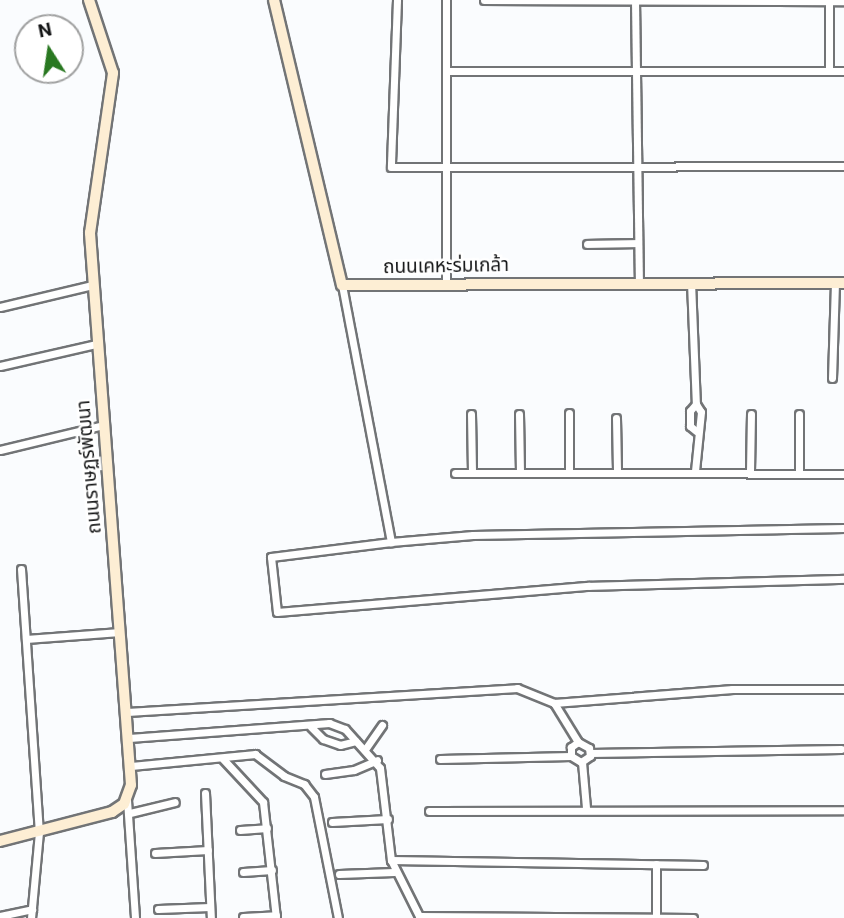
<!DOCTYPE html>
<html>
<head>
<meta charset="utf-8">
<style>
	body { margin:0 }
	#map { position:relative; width:844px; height:918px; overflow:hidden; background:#fafcfe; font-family:Roboto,"Noto Sans Thai",sans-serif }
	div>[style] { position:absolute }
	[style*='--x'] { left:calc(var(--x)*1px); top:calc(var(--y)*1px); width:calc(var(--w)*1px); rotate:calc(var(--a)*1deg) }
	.roads { filter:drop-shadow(2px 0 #727476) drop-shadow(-2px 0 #727476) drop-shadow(0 2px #727476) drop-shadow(0 -2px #727476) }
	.street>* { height:7px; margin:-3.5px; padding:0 3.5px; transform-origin:3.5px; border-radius:3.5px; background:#fff }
	.secondary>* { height:10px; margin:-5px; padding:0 5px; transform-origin:5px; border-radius:5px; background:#fdeed4 }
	span { translate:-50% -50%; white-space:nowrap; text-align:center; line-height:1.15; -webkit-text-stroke:5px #fff; paint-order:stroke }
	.street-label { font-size:19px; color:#151617 }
	.north { position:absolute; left:14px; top:14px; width:70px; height:70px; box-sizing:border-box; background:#fff; border:2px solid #a1a2a2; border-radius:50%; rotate:348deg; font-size:19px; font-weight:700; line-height:28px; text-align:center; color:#151617 }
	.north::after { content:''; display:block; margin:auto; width:24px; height:32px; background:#297821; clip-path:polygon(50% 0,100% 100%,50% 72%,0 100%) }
</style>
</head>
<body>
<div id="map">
	<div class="roads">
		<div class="street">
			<i style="--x:397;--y:0;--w:167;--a:92.1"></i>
			<i style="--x:391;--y:167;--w:453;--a:-0.1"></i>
			<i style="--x:484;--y:0;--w:360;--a:0.2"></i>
			<i style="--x:635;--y:0;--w:282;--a:89.2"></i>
			<i style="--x:829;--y:0;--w:71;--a:90"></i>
			<i style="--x:446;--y:71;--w:398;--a:0"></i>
			<i style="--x:587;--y:244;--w:51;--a:-1.1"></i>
			<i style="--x:691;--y:282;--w:122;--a:87.7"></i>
			<i style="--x:696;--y:404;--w:9;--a:58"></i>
			<i style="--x:701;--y:412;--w:59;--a:95.8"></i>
			<i style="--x:446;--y:283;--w:283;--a:-90"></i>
			<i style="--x:342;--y:285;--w:262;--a:79.2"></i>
			<i style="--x:391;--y:542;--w:82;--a:-4.9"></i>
			<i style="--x:473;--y:535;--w:371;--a:-1.1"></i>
			<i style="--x:0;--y:307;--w:95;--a:-13.4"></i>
			<i style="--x:0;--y:366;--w:98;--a:-12.9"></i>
			<i style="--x:832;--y:378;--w:95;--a:-88.2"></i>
			<i style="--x:696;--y:404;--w:9;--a:131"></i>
			<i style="--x:690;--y:411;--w:15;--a:90"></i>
			<i style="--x:690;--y:426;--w:8;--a:40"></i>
			<i style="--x:471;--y:414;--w:59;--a:89"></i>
			<i style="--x:519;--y:414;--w:58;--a:89"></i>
			<i style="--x:799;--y:414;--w:58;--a:90"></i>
			<i style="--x:616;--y:418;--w:53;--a:88.9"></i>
			<i style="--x:0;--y:450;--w:106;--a:-13.6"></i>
			<i style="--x:569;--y:471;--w:58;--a:-90"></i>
			<i style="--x:750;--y:471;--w:57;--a:-89"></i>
			<i style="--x:455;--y:473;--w:389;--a:0.1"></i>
			<i style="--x:391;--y:542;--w:121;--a:172.9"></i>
			<i style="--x:271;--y:557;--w:55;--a:83.8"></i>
			<i style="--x:277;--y:612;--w:313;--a:-4.8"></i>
			<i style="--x:589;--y:586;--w:255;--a:-1.6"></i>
			<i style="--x:21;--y:569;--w:264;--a:86.1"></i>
			<i style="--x:39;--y:832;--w:86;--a:95.3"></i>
			<i style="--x:26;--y:639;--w:94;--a:-4.3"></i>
			<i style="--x:554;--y:703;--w:179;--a:-4.5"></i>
			<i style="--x:732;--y:689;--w:112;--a:0"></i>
			<i style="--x:127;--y:712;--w:391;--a:-3.5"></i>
			<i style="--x:517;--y:688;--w:40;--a:22"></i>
			<i style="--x:554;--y:703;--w:46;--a:58.4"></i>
			<i style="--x:311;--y:727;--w:17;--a:45"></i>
			<i style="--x:323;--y:739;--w:18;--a:19"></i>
			<i style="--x:340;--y:745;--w:16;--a:-14"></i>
			<i style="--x:129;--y:738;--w:201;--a:-4.3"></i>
			<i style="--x:329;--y:723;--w:17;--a:21"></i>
			<i style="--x:345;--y:729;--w:52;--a:48.1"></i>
			<i style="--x:380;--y:768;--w:93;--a:83.2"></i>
			<i style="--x:391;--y:860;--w:65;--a:63.4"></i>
			<i style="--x:366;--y:748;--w:28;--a:-55"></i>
			<i style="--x:590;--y:753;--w:251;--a:-0.9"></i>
			<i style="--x:223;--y:759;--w:59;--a:47.1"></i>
			<i style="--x:263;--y:802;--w:117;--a:83.6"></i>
			<i style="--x:440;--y:759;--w:131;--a:-1.3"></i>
			<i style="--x:571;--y:756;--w:12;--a:31"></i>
			<i style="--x:581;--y:762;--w:11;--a:-34"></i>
			<i style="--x:590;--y:756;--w:8;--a:-97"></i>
			<i style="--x:589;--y:748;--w:13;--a:-151"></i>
			<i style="--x:578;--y:742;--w:9;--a:144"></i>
			<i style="--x:571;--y:747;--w:9;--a:90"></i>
			<i style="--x:582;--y:762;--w:46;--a:85"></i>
			<i style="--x:131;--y:766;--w:125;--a:-5.5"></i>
			<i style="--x:255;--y:754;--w:36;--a:37"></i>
			<i style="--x:284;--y:776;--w:22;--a:22"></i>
			<i style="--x:304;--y:784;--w:16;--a:52"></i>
			<i style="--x:314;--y:797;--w:123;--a:78.8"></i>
			<i style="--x:325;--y:774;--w:29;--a:-8"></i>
			<i style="--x:354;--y:770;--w:25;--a:-23"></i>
			<i style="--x:205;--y:793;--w:125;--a:87.3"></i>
			<i style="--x:127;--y:800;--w:118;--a:86.1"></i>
			<i style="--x:429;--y:811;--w:415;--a:-0.1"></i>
			<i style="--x:130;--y:813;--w:46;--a:-13.7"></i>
			<i style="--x:332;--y:822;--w:56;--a:-3.1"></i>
			<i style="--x:240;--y:830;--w:27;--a:-4"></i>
			<i style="--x:155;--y:853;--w:53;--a:-3.2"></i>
			<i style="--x:391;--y:860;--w:312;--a:0.9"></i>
			<i style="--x:243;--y:872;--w:29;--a:-4"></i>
			<i style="--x:339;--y:874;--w:55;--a:-2.1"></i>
			<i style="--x:158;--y:909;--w:52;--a:-2.2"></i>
			<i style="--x:0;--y:916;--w:33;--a:-12"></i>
			<i style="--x:419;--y:916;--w:274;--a:0.4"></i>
			<i style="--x:243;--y:917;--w:33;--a:-3"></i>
			<i style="--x:656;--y:918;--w:54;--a:-90"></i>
		</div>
		<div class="secondary">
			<i style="--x:274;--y:0;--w:293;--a:76.6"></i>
			<i style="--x:342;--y:285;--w:502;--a:-0.23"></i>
			<i style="--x:0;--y:841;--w:116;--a:-14.5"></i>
			<i style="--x:112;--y:812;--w:14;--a:-34"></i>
			<i style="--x:124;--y:804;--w:20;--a:-70"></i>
			<i style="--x:131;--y:785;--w:554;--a:-94.25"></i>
			<i style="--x:90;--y:233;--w:162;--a:-81.8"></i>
			<i style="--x:113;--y:73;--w:77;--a:-108.2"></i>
		</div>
	</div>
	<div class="street-label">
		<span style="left:446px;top:266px;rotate:-1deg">ถนนเคหะร่มเกล้า</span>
		<span style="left:89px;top:467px;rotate:-95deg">ถนนราษฏร์พัฒนา</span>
	</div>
	<div class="north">N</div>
</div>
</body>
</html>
